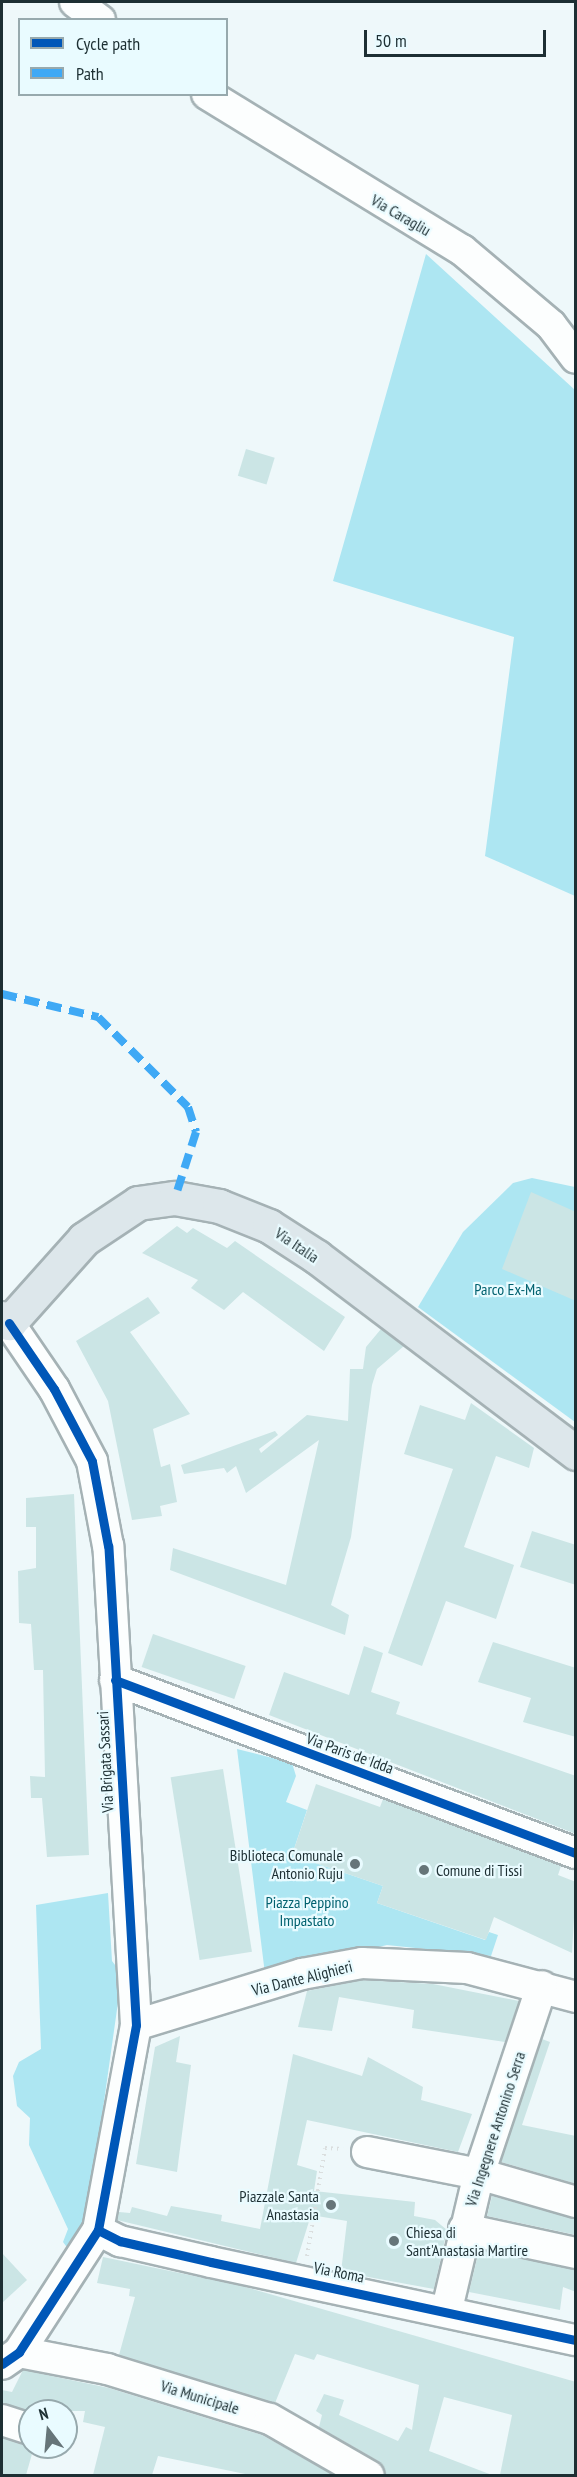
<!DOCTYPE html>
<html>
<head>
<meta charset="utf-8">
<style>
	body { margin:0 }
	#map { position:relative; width:577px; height:2477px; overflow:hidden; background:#eef8fa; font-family:"PT Sans Narrow",sans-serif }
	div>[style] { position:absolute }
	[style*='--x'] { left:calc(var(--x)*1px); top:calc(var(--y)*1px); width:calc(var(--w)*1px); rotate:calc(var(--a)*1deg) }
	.green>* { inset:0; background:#ade6f2 }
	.building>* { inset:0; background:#cbe5e5; transform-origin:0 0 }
	.path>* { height:4px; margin-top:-2px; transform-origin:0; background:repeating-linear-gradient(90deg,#dadede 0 1.5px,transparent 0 6px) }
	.roads { filter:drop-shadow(2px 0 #a5b2b5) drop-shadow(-2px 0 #a5b2b5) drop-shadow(0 2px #a5b2b5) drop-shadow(0 -2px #a5b2b5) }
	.minor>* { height:30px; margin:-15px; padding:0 15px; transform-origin:15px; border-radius:15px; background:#fcfefe }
	.major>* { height:33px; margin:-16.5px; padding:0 16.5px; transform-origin:16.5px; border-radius:16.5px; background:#dde7eb }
	.quiet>* { height:8px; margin-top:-4px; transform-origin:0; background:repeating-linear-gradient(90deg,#3fa9f5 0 15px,transparent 0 23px) }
	.cycleway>* { height:9px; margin:-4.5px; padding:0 4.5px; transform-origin:4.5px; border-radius:4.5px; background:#0057b8 }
	.dots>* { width:16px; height:16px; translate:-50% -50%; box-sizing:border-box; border:3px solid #e9fbff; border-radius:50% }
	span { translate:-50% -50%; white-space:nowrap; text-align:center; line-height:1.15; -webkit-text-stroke:4.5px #e9fbff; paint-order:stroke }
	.street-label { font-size:16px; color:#1d2f33 }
	.park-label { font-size:16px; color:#01616f }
	.poi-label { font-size:16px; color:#1d2f33 }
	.right { translate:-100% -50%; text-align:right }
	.left { translate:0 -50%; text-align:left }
	.frame { position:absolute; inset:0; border:3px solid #1d2f33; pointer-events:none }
	.legend { position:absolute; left:18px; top:18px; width:210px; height:78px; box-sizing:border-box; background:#e9fbff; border:2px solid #97a9ad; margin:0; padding:8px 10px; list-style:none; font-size:18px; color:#1d2f33 }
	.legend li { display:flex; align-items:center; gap:12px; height:30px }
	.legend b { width:30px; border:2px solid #97a9ad }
	.north { position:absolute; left:18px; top:2399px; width:60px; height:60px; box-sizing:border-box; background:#e9fbff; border:2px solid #97a9ad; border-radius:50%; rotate:344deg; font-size:16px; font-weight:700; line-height:24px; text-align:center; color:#1d2f33 }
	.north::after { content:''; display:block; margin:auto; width:21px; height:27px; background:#667579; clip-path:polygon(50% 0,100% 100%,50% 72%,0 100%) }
	.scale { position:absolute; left:364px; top:30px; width:182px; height:27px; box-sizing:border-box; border:3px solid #1d2f33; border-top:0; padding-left:8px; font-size:18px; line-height:21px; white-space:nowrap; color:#1d2f33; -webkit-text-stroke:4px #e9fbff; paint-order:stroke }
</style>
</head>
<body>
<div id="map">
	<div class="green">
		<i style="clip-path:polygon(426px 254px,575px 390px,575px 896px,485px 856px,514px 637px,333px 581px)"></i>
		<i style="clip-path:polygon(532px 1178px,575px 1187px,575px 1422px,418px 1307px,463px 1232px,513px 1183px)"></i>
		<i style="clip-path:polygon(237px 1749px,292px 1763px,296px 1776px,286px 1802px,307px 1810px,292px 1855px,383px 1886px,377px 1903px,485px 1940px,489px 1932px,498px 1935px,491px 1956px,387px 1945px,265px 1974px)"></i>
		<i style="clip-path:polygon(108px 1893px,112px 1961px,122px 1974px,87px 2222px,72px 2254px,63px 2242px,68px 2229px,29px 2145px,30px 2118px,17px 2106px,13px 2076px,19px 2062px,41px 2049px,36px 1905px)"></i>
	</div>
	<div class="building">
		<i style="left:246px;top:449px;width:30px;height:28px;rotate:17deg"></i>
		<i style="clip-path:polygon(531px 1192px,576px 1212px,576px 1301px,502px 1269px)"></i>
		<i style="clip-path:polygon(177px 1226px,187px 1233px,193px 1228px,227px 1248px,235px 1241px,345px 1317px,324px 1351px,243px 1292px,224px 1310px,191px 1288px,198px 1280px,142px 1253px)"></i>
		<i style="clip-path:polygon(148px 1297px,160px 1313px,130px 1332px,190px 1414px,153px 1429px,161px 1467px,170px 1464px,177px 1502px,160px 1506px,162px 1516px,132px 1520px,108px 1401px,76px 1341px)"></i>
		<i style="clip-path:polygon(381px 1329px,404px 1346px,377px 1369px,372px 1385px,351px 1537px,331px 1605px,349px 1615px,345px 1635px,170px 1570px,173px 1548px,286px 1585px,319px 1440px,246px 1493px,236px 1466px,227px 1473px,224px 1468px,184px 1474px,181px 1465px,275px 1431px,278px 1435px,259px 1449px,261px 1453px,307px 1415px,348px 1421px,350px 1369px,363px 1369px,366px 1347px)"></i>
		<i style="clip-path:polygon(471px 1403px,534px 1448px,529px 1468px,496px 1456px,464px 1547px,514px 1565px,496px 1619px,446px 1601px,422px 1666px,388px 1653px,453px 1469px,404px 1454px,420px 1405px,465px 1420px)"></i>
		<i style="clip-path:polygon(74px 1494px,89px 1855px,47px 1857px,42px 1798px,31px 1798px,30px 1776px,45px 1777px,43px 1670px,34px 1670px,31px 1624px,19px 1623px,18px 1571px,36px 1568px,36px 1527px,26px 1527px,26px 1498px)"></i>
		<i style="clip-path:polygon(532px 1531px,576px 1545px,576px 1585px,520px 1567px)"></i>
		<i style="left:153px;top:1634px;width:98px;height:35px;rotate:19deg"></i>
		<i style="clip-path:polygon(493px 1642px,576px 1668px,576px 1737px,523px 1722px,531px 1698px,478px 1682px)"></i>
		<i style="clip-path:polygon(364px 1646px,383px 1653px,371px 1692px,400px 1702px,396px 1714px,576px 1776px,576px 1834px,269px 1715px,284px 1672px,349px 1695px)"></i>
		<i style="left:223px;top:1769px;width:185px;height:53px;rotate:81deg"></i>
		<i style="clip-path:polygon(316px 1784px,380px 1807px,383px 1799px,561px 1866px,558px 1875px,576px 1882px,572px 1953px,494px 1917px,486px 1940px,377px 1903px,383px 1886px,292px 1855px)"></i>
		<i style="clip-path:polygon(362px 1980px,433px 1984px,519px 2001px,505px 2042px,412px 2028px,414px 2010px,339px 1997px,332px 2031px,298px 2027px,307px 1991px)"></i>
		<i style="clip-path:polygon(180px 2036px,176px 2062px,191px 2065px,177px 2172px,136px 2164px,155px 2047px)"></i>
		<i style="clip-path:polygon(542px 2039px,550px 2042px,522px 2125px,576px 2136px,576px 2184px,501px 2162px)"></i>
		<i style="clip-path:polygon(293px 2054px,362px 2076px,368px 2057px,423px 2087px,421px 2100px,472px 2114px,458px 2152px,307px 2120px,297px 2165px,317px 2171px,314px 2191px,415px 2202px,414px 2216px,435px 2220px,447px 2230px,434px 2289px,341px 2272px,347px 2221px,311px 2215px,296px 2263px,117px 2220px,119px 2212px,130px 2213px,132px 2207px,167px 2216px,171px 2206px,222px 2215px,221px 2221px,260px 2229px)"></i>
		<i style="clip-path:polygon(492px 2196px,576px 2219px,576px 2235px,487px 2216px)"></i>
		<i style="clip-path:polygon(479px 2250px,576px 2270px,576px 2292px,563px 2287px,560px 2310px,469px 2292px)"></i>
		<i style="clip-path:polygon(2px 2253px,27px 2280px,2px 2303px)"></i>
		<i style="clip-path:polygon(103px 2257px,242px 2286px,576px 2382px,576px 2475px,500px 2475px,512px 2415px,444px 2397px,429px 2451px,492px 2475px,386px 2475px,378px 2461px,319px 2427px,322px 2415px,316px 2411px,324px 2394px,344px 2400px,339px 2415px,398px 2441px,406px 2427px,412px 2430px,419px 2385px,317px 2354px,314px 2360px,295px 2354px,275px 2403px,119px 2355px,135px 2297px,129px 2296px,130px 2289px,97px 2283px)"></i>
		<i style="clip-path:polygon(23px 2370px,109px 2388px,262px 2435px,334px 2475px,250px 2475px,158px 2456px,152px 2475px,93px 2475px,105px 2427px,83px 2422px,85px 2411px,30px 2411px,2px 2403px,2px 2390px,12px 2392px)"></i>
		<i style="clip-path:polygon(2px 2438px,34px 2447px,26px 2475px,2px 2475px)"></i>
	</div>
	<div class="path">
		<i style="--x:307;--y:2256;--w:109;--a:-80.5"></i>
		<i style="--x:325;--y:2148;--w:18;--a:3"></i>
	</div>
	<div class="roads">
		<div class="minor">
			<i style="--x:75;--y:2;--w:31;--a:36"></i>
			<i style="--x:207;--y:94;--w:299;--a:31.5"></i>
			<i style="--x:462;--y:250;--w:116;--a:40.1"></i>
			<i style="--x:551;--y:325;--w:41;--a:52.9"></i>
			<i style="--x:115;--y:1680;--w:492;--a:20.6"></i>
			<i style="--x:136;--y:2025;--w:174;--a:-17.1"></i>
			<i style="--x:302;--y:1974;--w:61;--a:-10.4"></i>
			<i style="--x:362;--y:1963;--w:105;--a:2.7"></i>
			<i style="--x:467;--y:1968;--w:113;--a:14.9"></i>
			<i style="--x:367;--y:2152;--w:114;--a:11.1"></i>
			<i style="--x:479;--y:2174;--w:101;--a:16.1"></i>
			<i style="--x:464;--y:2229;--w:115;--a:12.1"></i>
			<i style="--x:98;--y:2230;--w:25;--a:27"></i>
			<i style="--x:120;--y:2241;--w:93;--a:13"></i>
			<i style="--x:211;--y:2262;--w:373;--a:12.1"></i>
			<i style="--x:447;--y:2309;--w:139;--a:-76.7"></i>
			<i style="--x:479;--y:2174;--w:198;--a:-71.5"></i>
			<i style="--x:19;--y:2352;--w:90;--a:10.9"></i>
			<i style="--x:107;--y:2369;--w:170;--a:17.1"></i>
			<i style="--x:270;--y:2419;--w:114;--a:29.9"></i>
			<i style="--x:2;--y:2364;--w:21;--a:-35"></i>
			<i style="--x:19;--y:2352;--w:145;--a:-57.1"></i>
			<i style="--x:98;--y:2230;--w:208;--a:-79.5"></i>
			<i style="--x:136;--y:2025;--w:480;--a:-93.3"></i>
			<i style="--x:108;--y:1546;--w:86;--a:-100.7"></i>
			<i style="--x:92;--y:1461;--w:81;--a:-117.8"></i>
			<i style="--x:54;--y:1389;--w:80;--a:-124.3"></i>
			<i style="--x:2;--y:2420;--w:26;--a:18"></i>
		</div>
		<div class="major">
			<i style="--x:2;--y:1318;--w:9;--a:36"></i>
			<i style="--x:9;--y:1323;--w:113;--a:-48.2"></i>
			<i style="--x:84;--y:1239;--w:65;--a:-33.7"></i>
			<i style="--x:138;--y:1203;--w:37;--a:-8"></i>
			<i style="--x:175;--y:1198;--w:45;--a:10.3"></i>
			<i style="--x:219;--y:1206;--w:54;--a:21.8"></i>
			<i style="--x:269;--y:1226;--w:57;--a:32.9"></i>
			<i style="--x:317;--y:1257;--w:325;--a:37.1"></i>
		</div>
	</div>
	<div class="quiet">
		<i style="--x:2;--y:994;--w:99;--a:13.5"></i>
		<i style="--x:98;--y:1017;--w:127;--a:45"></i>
		<i style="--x:188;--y:1107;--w:26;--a:72"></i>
		<i style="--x:196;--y:1132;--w:69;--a:107.7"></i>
	</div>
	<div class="cycleway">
		<i style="--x:115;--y:1680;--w:492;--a:20.6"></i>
		<i style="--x:98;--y:2230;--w:25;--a:27"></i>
		<i style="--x:120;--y:2241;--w:93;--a:13"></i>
		<i style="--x:211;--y:2262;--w:373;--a:12.1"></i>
		<i style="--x:2;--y:2364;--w:21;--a:-35"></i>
		<i style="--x:19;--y:2352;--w:145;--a:-57.1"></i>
		<i style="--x:98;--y:2230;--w:208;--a:-79.5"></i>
		<i style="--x:136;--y:2025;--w:480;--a:-93.3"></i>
		<i style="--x:108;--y:1546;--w:86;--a:-100.7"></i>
		<i style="--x:92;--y:1461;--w:81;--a:-117.8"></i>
		<i style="--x:54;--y:1389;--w:80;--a:-124.3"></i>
	</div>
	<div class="dots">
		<i style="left:355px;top:1864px;background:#667579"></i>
		<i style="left:424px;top:1870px;background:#667579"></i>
		<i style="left:331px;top:2205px;background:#667579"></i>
		<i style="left:394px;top:2241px;background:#667579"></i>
	</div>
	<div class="street-label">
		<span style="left:401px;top:215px;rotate:30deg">Via Caragliu</span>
		<span style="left:297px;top:1245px;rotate:34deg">Via Italia</span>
		<span style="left:350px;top:1753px;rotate:20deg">Via Paris de Idda</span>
		<span style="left:105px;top:1762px;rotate:-93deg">Via Brigata Sassari</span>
		<span style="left:302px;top:1978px;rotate:-14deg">Via Dante Alighieri</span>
		<span style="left:495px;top:2129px;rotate:-72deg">Via Ingegnere Antonino Serra</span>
		<span style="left:339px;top:2272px;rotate:11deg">Via Roma</span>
		<span style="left:200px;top:2397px;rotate:17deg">Via Municipale</span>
	</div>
	<div class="park-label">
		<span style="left:508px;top:1289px">Parco Ex-Ma</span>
		<span style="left:307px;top:1911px">Piazza Peppino<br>Impastato</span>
	</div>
	<div class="poi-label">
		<span class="right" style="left:343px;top:1864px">Biblioteca Comunale<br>Antonio Ruju</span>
		<span class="left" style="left:436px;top:1870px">Comune di Tissi</span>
		<span class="right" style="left:319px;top:2205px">Piazzale Santa<br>Anastasia</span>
		<span class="left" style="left:406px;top:2241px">Chiesa di<br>Sant'Anastasia Martire</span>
	</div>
	<div class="frame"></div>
	<ul class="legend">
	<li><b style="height:8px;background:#0057b8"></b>Cycle path</li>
	<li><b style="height:8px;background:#3fa9f5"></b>Path</li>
	</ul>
	<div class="north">N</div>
	<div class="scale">50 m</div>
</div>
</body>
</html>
